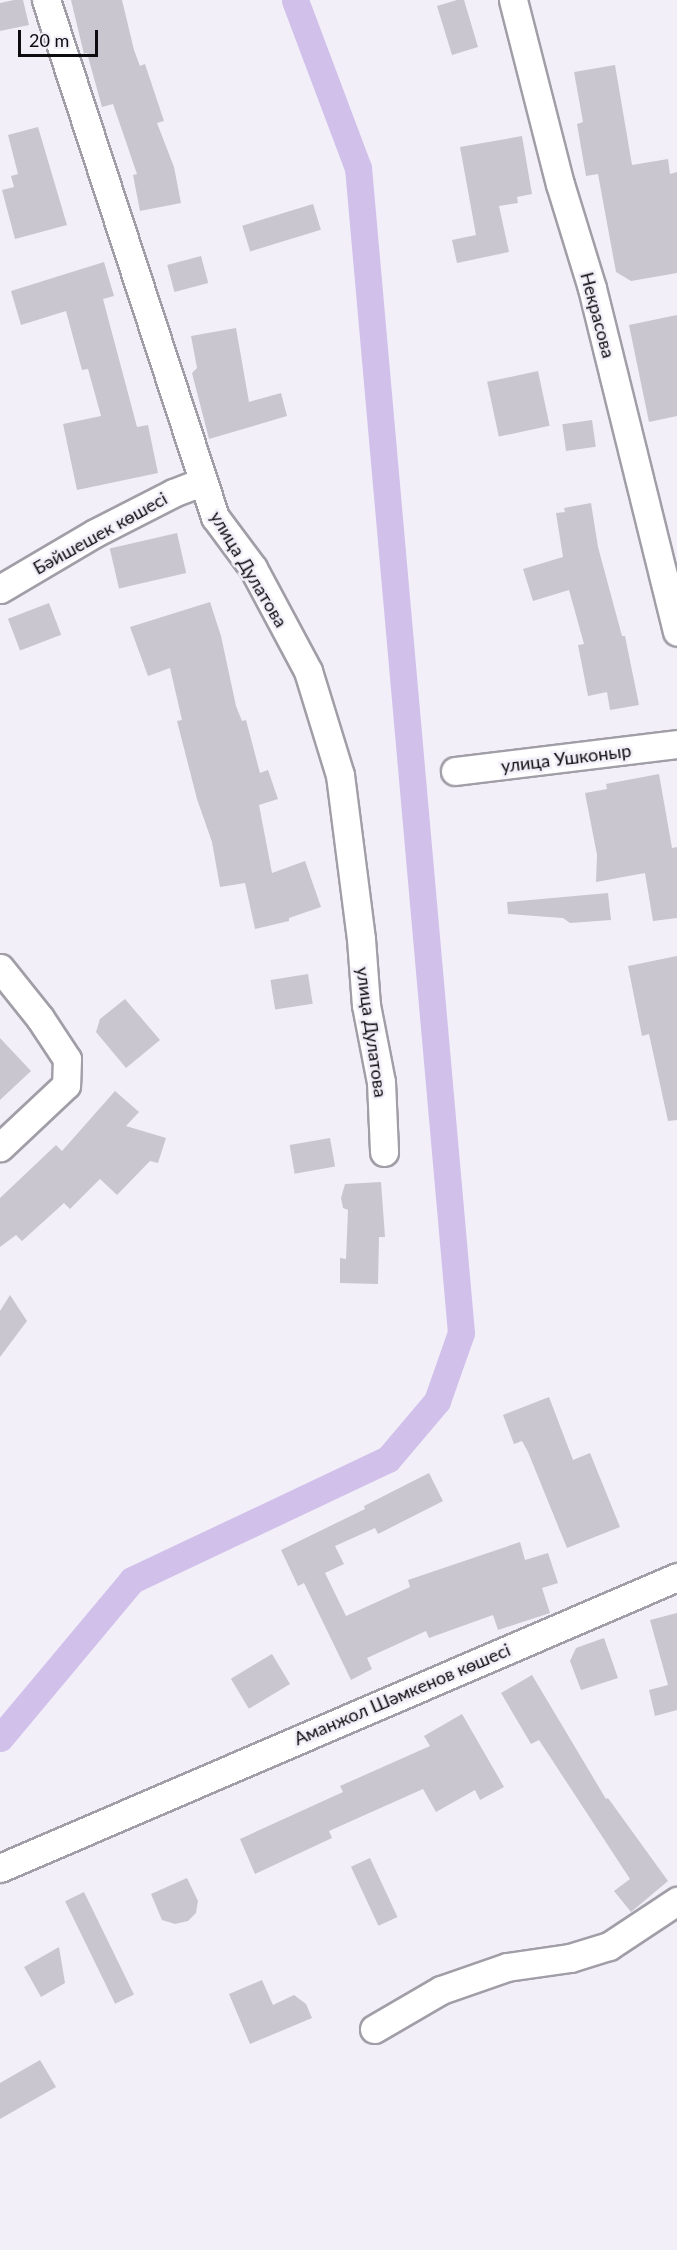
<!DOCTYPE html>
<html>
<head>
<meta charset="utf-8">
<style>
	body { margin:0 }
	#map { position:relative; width:677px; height:2250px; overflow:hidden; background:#f2eff9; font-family:Lato,sans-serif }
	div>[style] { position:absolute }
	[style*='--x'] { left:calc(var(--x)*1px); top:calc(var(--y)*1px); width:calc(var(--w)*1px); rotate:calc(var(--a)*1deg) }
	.canal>* { height:27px; margin:-13.5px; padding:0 13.5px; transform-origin:13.5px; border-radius:13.5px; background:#d1c1ea }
	.building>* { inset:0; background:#c9c6cf; transform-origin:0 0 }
	.roads { filter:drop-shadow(2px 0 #a19ea7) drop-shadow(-2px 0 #a19ea7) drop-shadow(0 2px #a19ea7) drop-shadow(0 -2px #a19ea7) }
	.street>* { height:27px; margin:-13.5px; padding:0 13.5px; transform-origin:13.5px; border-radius:13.5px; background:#fff }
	span { translate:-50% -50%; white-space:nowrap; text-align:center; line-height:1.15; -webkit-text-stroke:5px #f2eff9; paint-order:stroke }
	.street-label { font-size:18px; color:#0d0c0f }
	.scale { position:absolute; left:18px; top:30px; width:80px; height:27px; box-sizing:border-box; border:3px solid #0d0c0f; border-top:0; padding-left:8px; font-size:18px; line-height:21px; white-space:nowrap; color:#0d0c0f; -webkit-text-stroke:4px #f2eff9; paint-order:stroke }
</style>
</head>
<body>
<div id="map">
	<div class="canal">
		<i style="--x:0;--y:1738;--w:206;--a:-50.1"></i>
		<i style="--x:132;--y:1580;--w:283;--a:-25.3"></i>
		<i style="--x:388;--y:1459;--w:76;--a:-49.8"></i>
		<i style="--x:437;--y:1401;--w:72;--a:-70.6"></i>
		<i style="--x:461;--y:1333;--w:1170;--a:-95.05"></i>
		<i style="--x:358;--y:168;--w:179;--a:-110.6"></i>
	</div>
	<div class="building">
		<i style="clip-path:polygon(14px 0,23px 0,29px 25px,0 31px,0 3px)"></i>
		<i style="clip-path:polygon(71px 0,122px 0,134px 50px,140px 66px,145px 64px,164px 121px,157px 123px,174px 167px,181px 203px,140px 211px,133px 175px,137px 174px,113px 104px,102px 107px,87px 53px,84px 54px)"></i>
		<i style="clip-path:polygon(457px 0,464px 0,478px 47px,452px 55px,437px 6px)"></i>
		<i style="clip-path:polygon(615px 65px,632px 165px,668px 159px,670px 174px,677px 172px,677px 273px,631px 281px,616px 272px,598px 174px,586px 176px,577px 124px,583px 122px,574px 72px)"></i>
		<i style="clip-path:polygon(38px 127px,67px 225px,15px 239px,2px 190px,14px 187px,11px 176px,18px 174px,8px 135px)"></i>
		<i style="clip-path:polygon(522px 136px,532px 194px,517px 197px,518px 203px,499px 206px,509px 252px,457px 263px,452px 240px,476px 235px,460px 147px)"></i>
		<i style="left:313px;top:204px;width:27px;height:74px;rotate:73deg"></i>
		<i style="left:201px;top:256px;width:28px;height:35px;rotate:75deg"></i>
		<i style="clip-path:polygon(104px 262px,114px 296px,103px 299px,137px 427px,148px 425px,158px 473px,77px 490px,63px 424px,101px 416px,88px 369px,82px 370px,66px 311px,21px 325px,11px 291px)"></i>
		<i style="clip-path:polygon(677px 315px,677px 416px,649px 422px,629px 325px)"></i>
		<i style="clip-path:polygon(236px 328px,249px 402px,281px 393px,287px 416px,209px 439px,192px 373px,197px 368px,191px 336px)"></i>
		<i style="left:538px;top:371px;width:56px;height:52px;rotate:78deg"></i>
		<i style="left:592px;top:420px;width:27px;height:30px;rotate:82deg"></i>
		<i style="clip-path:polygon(591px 503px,598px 547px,622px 636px,625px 636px,639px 705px,610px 710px,607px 692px,588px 696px,578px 645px,584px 644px,569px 590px,533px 601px,523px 569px,563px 557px,556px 513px,565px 512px,564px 508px)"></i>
		<i style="left:177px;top:533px;width:41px;height:69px;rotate:77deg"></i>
		<i style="clip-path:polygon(210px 602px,221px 636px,236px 706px,242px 721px,246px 720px,260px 773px,268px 770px,278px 799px,259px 805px,272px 873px,305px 861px,321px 907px,289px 918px,289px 921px,255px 929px,245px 883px,220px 887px,212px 842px,197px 799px,177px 721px,182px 720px,170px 668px,148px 676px,130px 627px)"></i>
		<i style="left:49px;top:603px;width:34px;height:44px;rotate:69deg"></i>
		<i style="clip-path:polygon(659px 774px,672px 848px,677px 847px,677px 918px,653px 921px,645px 873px,596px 882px,597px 855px,585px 793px,607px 789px,606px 784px)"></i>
		<i style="clip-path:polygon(608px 893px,611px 920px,570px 923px,563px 918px,508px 914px,507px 902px)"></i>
		<i style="clip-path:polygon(677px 956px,677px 1120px,668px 1121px,649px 1034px,642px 1036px,628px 966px)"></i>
		<i style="left:308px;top:974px;width:30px;height:38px;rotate:81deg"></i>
		<i style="clip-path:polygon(125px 999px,160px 1040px,126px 1068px,96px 1032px,100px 1019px)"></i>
		<i style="clip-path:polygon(0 1038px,31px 1071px,0 1100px)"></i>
		<i style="clip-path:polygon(115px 1091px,139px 1112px,126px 1126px,166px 1138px,158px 1163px,150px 1161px,117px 1195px,100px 1179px,70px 1209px,64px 1203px,22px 1241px,16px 1235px,0 1247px,0 1198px,56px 1145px,62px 1151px)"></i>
		<i style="left:330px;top:1138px;width:29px;height:41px;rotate:80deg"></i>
		<i style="clip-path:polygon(381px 1182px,385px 1237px,379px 1237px,378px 1284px,340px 1283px,340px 1258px,346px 1259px,348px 1210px,343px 1208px,341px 1198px,345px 1184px)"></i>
		<i style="clip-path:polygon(10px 1295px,27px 1321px,0 1357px,0 1311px)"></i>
		<i style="clip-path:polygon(549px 1397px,573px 1460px,590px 1453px,620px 1527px,567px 1548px,528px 1452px,522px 1441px,514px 1444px,503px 1415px)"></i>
		<i style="clip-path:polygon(429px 1473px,443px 1501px,378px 1534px,375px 1528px,335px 1546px,344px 1564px,325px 1573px,346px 1616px,410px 1587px,408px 1580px,520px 1542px,525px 1560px,548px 1553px,558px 1583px,542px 1588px,550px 1613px,498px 1630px,493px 1615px,429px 1638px,426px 1631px,367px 1658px,372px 1669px,351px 1680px,304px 1583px,298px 1586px,281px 1550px,365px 1509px,364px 1506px)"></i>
		<i style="clip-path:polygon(677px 1613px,677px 1710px,655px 1716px,649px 1690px,668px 1685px,650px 1620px)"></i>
		<i style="clip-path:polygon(604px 1638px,618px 1678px,581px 1690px,570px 1661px,576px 1648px)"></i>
		<i style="left:272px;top:1654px;width:35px;height:48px;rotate:59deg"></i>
		<i style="clip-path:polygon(532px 1675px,606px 1799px,608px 1798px,668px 1881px,631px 1912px,614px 1891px,630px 1879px,539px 1740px,531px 1744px,501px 1693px)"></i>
		<i style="clip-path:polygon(462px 1714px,504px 1787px,480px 1800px,475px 1790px,436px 1812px,423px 1789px,329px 1831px,332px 1838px,255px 1874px,240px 1839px,343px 1792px,340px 1786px,430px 1746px,424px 1736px)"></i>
		<i style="left:370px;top:1858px;width:65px;height:21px;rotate:65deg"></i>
		<i style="clip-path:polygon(187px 1878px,198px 1901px,196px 1913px,188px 1921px,175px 1924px,162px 1920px,151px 1894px)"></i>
		<i style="left:84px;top:1892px;width:114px;height:21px;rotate:64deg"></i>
		<i style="clip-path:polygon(59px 1947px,65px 1983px,41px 1997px,24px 1967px)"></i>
		<i style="clip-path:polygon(262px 1980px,273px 2005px,294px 1995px,306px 2004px,312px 2018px,250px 2044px,229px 1994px)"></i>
		<i style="clip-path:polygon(40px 2060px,56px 2087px,0 2119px,0 2083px)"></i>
	</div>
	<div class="roads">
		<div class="street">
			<i style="--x:46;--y:0;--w:544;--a:71.9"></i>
			<i style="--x:215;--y:517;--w:64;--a:53.3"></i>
			<i style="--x:253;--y:568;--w:117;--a:61.9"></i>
			<i style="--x:308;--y:671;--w:109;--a:72.9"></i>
			<i style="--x:340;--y:775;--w:165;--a:82.7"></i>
			<i style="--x:361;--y:939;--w:66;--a:85.7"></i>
			<i style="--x:366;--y:1005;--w:78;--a:79"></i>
			<i style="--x:381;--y:1082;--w:70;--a:87.5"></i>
			<i style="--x:513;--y:0;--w:190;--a:75.7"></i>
			<i style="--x:560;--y:184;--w:109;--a:72.9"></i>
			<i style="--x:592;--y:288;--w:354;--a:76.1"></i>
			<i style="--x:0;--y:589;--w:110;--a:-30.5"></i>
			<i style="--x:95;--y:533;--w:88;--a:-27.1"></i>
			<i style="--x:173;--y:493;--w:31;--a:-21"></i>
			<i style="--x:455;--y:771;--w:224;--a:-6.9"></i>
			<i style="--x:0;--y:968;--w:64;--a:51.3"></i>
			<i style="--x:40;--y:1018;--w:49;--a:56.6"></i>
			<i style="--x:67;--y:1059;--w:26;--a:92"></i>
			<i style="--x:66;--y:1085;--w:91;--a:136.8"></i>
			<i style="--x:0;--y:1868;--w:737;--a:-23.26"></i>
			<i style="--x:374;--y:2029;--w:78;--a:-30.2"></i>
			<i style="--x:441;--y:1990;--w:70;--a:-19.2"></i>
			<i style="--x:507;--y:1967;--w:64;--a:-8.1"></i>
			<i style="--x:570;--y:1958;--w:41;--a:-17.1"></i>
			<i style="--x:609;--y:1946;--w:82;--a:-33.5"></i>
		</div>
	</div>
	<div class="street-label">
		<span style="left:598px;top:315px;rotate:75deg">Некрасова</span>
		<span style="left:100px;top:533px;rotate:-29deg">Бәйшешек көшесі</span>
		<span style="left:249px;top:569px;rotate:59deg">улица Дулатова</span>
		<span style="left:566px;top:758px;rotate:-7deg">улица Ушконыр</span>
		<span style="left:372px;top:1032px;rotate:82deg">улица Дулатова</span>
		<span style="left:402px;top:1694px;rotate:-23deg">Аманжол Шәмкенов көшесі</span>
	</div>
	<div class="scale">20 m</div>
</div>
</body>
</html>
